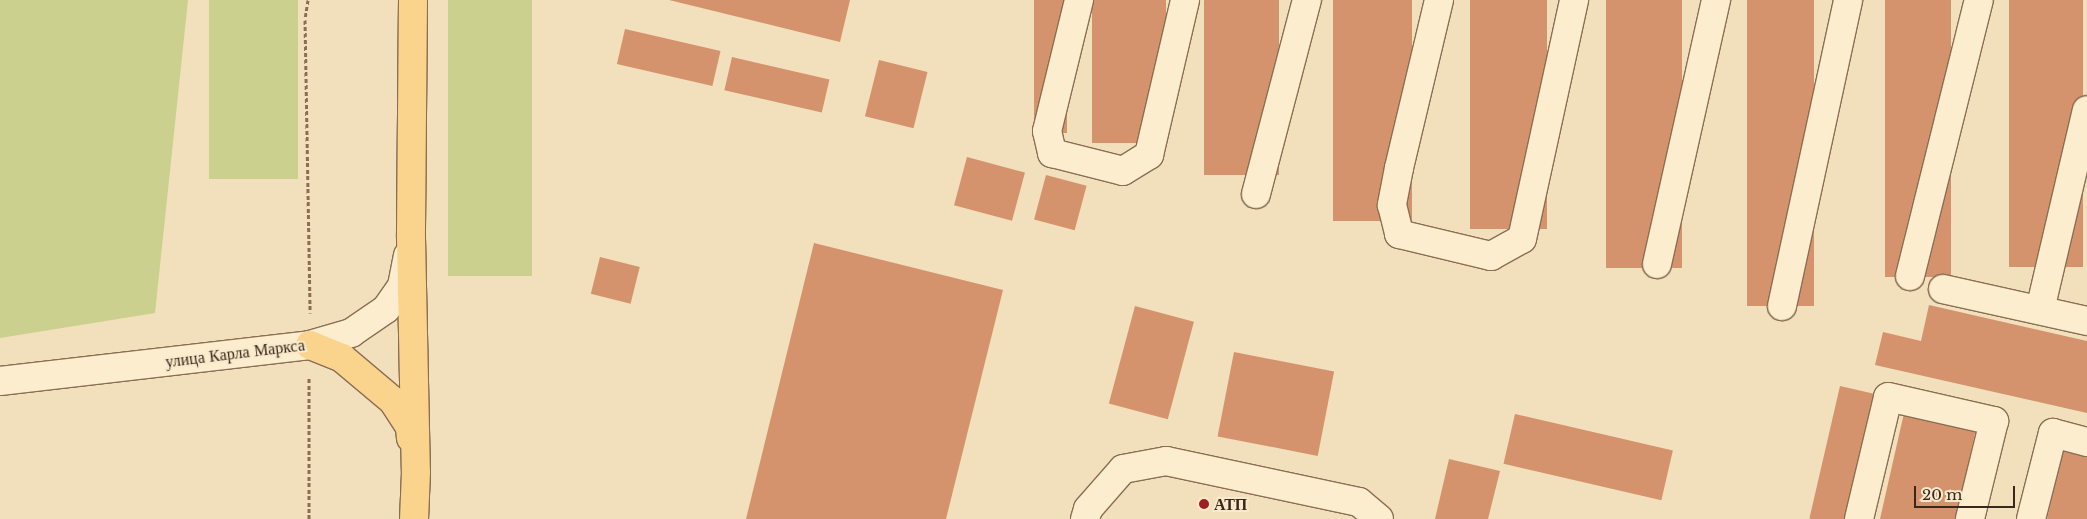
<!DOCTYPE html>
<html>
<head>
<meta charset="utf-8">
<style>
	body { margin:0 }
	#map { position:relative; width:2087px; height:519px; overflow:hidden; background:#f2dfbb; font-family:"Libre Baskerville",serif }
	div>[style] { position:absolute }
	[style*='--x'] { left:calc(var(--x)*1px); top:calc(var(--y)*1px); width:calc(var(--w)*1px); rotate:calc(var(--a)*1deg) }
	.green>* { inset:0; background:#cbd08e; transform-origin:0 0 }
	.building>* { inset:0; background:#d4936d; transform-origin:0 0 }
	.path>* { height:3px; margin-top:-1.5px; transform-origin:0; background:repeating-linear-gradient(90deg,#8a6e53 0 4px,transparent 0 6.5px) }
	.roads { filter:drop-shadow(1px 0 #8a6e53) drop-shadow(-1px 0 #8a6e53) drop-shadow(0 1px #8a6e53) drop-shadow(0 -1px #8a6e53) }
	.minor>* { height:28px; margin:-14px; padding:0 14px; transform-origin:14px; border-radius:14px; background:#fcedce }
	.major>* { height:28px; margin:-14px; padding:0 14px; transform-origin:14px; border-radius:14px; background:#fad48d }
	.dots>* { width:14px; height:14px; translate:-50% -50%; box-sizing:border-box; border:2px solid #f8e9cb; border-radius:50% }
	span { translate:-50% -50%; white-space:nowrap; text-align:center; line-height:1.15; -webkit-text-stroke:4px #f8e9cb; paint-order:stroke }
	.street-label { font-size:16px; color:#38271a }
	.poi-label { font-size:16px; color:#38271a; font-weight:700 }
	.left { translate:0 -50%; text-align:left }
	.scale { position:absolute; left:1914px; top:486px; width:101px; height:22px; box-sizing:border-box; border:2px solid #38271a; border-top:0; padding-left:6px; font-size:15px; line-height:18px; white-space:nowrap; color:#38271a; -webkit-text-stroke:4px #f8e9cb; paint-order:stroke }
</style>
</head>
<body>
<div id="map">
	<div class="green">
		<i style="clip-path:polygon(0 0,188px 0,155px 313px,0 338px)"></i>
		<i style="left:209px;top:0;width:89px;height:179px"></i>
		<i style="left:448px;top:0;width:84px;height:276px"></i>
	</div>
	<div class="building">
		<i style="clip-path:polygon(669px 0,850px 0,840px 42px)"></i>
		<i style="left:1034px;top:0;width:33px;height:133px"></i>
		<i style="left:1092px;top:0;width:74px;height:143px"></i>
		<i style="left:1204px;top:0;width:75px;height:175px"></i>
		<i style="left:1333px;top:0;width:79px;height:221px"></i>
		<i style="left:1470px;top:0;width:77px;height:229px"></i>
		<i style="left:1606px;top:0;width:76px;height:268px"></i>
		<i style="left:1747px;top:0;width:67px;height:306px"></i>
		<i style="left:1885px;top:0;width:66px;height:277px"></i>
		<i style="left:2009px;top:0;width:74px;height:267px"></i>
		<i style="left:625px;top:29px;width:98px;height:36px;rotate:13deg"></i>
		<i style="left:732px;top:57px;width:100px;height:34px;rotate:13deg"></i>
		<i style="left:879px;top:60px;width:50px;height:58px;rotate:14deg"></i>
		<i style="left:967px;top:157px;width:60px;height:50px;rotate:15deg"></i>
		<i style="left:1046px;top:175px;width:42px;height:46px;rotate:15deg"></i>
		<i style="clip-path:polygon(814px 243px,1003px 290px,946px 519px,746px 519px)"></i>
		<i style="left:600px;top:257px;width:41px;height:38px;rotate:14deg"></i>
		<i style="clip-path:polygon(1929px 305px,2087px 341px,2087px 413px,1875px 365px,1883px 332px,1921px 341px)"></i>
		<i style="left:1135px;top:306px;width:61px;height:101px;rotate:15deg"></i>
		<i style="left:1234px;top:352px;width:102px;height:86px;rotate:11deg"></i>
		<i style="left:1840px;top:386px;width:37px;height:136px;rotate:13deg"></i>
		<i style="clip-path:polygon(1904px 413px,1976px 429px,1956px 519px,1880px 519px)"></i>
		<i style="left:1515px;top:414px;width:162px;height:51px;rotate:13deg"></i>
		<i style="clip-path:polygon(2063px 448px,2087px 453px,2087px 519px,2047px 519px)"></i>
		<i style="clip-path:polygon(1449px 459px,1500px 471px,1488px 519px,1435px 519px)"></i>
	</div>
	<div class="path">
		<i style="--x:308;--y:0;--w:20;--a:99"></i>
		<i style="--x:305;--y:20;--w:293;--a:89"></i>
		<i style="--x:309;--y:519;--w:142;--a:-90"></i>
	</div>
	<div class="roads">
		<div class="minor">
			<i style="--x:1079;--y:0;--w:135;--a:103.7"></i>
			<i style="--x:1047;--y:131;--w:23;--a:77"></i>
			<i style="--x:1052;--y:153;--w:73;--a:14.2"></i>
			<i style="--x:1123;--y:171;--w:31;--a:-32"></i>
			<i style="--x:1149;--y:155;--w:159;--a:-76.9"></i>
			<i style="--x:1439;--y:0;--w:173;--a:103.4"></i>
			<i style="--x:1399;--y:168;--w:38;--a:101"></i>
			<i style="--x:1392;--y:205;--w:30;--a:76"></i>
			<i style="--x:1399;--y:234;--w:95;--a:13.4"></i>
			<i style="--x:1491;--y:256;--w:35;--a:-29"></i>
			<i style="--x:1522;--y:239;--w:245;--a:-77.7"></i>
			<i style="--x:1256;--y:194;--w:201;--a:-75.3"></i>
			<i style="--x:1657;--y:264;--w:271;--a:-77.4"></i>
			<i style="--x:1910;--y:276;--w:284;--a:-76"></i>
			<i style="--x:1943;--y:289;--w:148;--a:12.5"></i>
			<i style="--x:1782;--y:306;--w:313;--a:-77.8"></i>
			<i style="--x:2040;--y:310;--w:205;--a:-76.8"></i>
			<i style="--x:0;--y:381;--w:312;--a:-6.6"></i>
			<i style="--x:310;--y:345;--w:43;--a:-16.3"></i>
			<i style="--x:351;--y:333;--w:42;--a:-34.4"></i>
			<i style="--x:386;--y:309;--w:28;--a:-55"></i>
			<i style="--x:402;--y:286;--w:31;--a:-79"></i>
			<i style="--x:1085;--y:519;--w:10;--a:-73"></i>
			<i style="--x:1088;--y:509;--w:53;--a:-48.8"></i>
			<i style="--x:1123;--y:469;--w:44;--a:-10.5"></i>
			<i style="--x:1166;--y:461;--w:197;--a:12"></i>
			<i style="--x:1359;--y:502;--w:26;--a:40"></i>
			<i style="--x:1859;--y:519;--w:125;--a:-76.6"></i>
			<i style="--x:1888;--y:397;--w:109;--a:12.8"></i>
			<i style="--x:1994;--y:421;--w:101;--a:103.8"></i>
			<i style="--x:2031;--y:519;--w:89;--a:-75.7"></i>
			<i style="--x:2053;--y:433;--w:35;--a:15"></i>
		</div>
		<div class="major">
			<i style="--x:413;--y:0;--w:238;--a:90.5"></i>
			<i style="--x:411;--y:238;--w:234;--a:88.8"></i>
			<i style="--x:416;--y:472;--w:47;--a:92.4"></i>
			<i style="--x:310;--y:345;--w:35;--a:22"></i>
			<i style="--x:342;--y:358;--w:67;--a:40.1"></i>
			<i style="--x:393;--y:401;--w:31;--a:57"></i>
			<i style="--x:410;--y:427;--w:11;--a:85"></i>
		</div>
	</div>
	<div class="dots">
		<i style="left:1204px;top:504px;background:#9f1e24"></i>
	</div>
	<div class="street-label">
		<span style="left:235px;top:353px;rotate:-7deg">улица Карла Маркса</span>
	</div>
	<div class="poi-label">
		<span class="left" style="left:1214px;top:504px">АТП</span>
	</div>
	<div class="scale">20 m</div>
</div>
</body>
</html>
